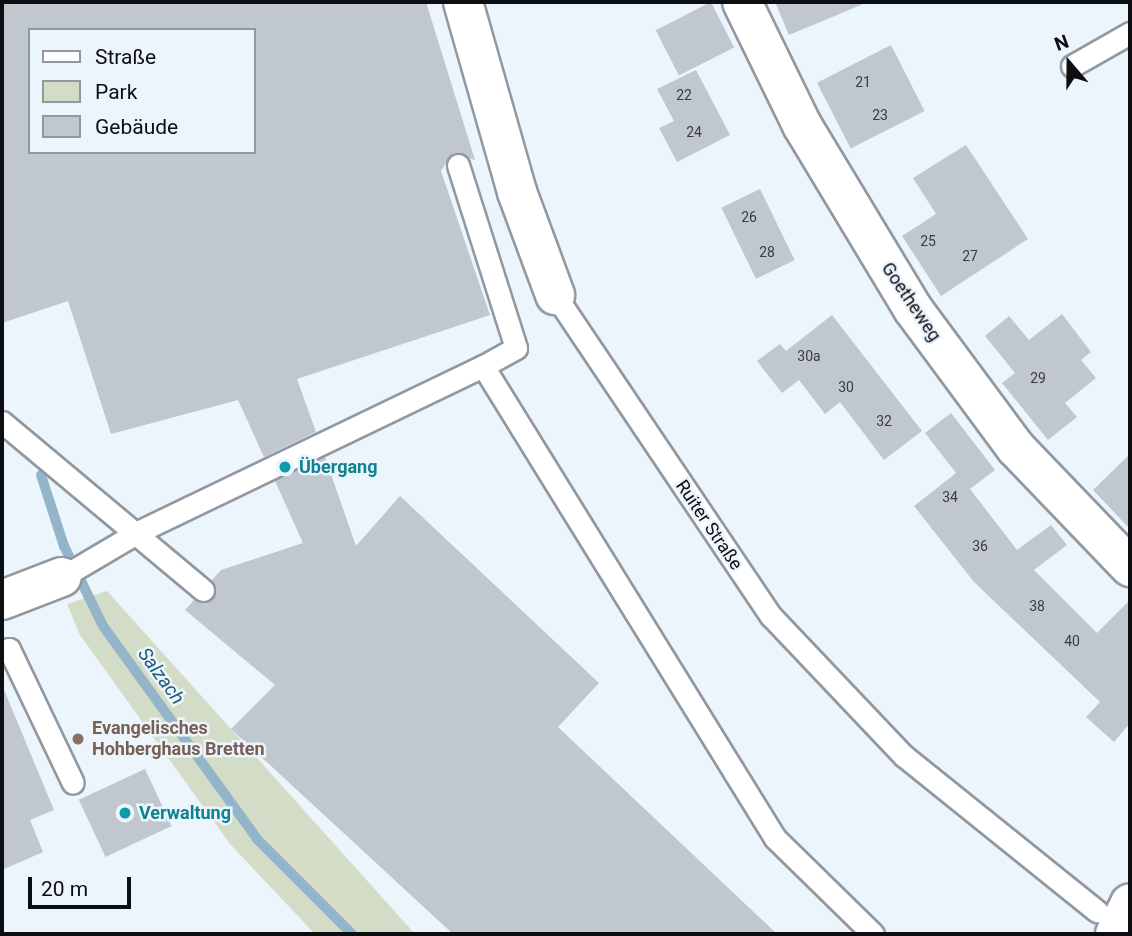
<!DOCTYPE html>
<html>
<head>
<meta charset="utf-8">
<style>
	body { margin:0 }
	#map { position:relative; width:1132px; height:936px; overflow:hidden; background:#ecf4fc; font-family:Roboto,sans-serif }
	div>[style] { position:absolute }
	[style*='--x'] { left:calc(var(--x)*1px); top:calc(var(--y)*1px); width:calc(var(--w)*1px); rotate:calc(var(--a)*1deg) }
	.green>* { inset:0; background:#d3dcc7 }
	.stream>* { height:10px; margin:-5px; padding:0 5px; transform-origin:5px; border-radius:5px; background:#94b5c9 }
	.building>* { inset:0; background:#c0c7cf; transform-origin:0 0 }
	.roads { filter:drop-shadow(2px 0 #9198a0) drop-shadow(-2px 0 #9198a0) drop-shadow(0 2px #9198a0) drop-shadow(0 -2px #9198a0) }
	.service>* { height:21px; margin:-10.5px; padding:0 10.5px; transform-origin:10.5px; border-radius:10.5px; background:#fff }
	.minor>* { height:38px; margin:-19px; padding:0 19px; transform-origin:19px; border-radius:19px; background:#fff }
	.dots>* { width:19px; height:19px; translate:-50% -50%; box-sizing:border-box; border:4px solid #ecf4fc; border-radius:50% }
	span { translate:-50% -50%; white-space:nowrap; text-align:center; line-height:1.15; -webkit-text-stroke:5px #ecf4fc; paint-order:stroke }
	.number-label { font-size:14px; color:#393c40 }
	.number-label span { -webkit-text-stroke-width:0 }
	.street-label { font-size:18px; color:#0c0e11 }
	.culture-label { font-size:18px; color:#0d838f; font-weight:700 }
	.left { translate:0 -50%; text-align:left }
	.education-label { font-size:18px; color:#785e54; font-weight:700 }
	.water-label { font-size:19px; color:#225b78; font-style:italic }
	.frame { position:absolute; inset:0; border:4px solid #0c0e11; pointer-events:none }
	.legend { position:absolute; left:28px; top:28px; width:228px; height:126px; box-sizing:border-box; background:#ecf4fc; border:2px solid #92989e; margin:0; padding:9px 12px; list-style:none; font-size:21px; color:#0c0e11 }
	.legend li { display:flex; align-items:center; gap:14px; height:35px }
	.legend b { width:35px; border:2px solid #92989e }
	.north { position:absolute; left:1034px; top:28px; width:70px; height:70px; -webkit-text-stroke:5px #ecf4fc; paint-order:stroke; rotate:340deg; font-size:19px; font-weight:700; line-height:28px; text-align:center; color:#0c0e11 }
	.north::after { content:''; display:block; margin:auto; width:24px; height:32px; background:#0c0e11; clip-path:polygon(50% 0,100% 100%,50% 72%,0 100%) }
	.scale { position:absolute; left:28px; top:877px; width:103px; height:32px; box-sizing:border-box; border:4px solid #0c0e11; border-top:0; padding-left:9px; font-size:21px; line-height:24px; white-space:nowrap; color:#0c0e11; -webkit-text-stroke:5px #ecf4fc; paint-order:stroke }
</style>
</head>
<body>
<div id="map">
	<div class="green">
		<i style="clip-path:polygon(107px 591px,231px 729px,415px 934px,315px 934px,230px 844px,80px 635px,67px 604px)"></i>
	</div>
	<div class="stream">
		<i style="--x:41;--y:475;--w:75;--a:72.1"></i>
		<i style="--x:64;--y:546;--w:89;--a:64"></i>
		<i style="--x:103;--y:626;--w:263;--a:54.1"></i>
		<i style="--x:257;--y:839;--w:134;--a:45"></i>
	</div>
	<div class="building">
		<i style="clip-path:polygon(evenodd,2px 2px,426px 2px,475px 160px,453px 153px,441px 171px,490px 315px,297px 379px,316px 432px,264px 457px,238px 400px,111px 434px,68px 301px,2px 323px,2px 2px,30px 30px,254px 30px,254px 152px,30px 152px,30px 30px)"></i>
		<i style="left:711px;top:2px;width:51px;height:62px;rotate:63deg"></i>
		<i style="clip-path:polygon(775px 2px,868px 2px,789px 35px)"></i>
		<i style="left:891px;top:45px;width:74px;height:83px;rotate:63deg"></i>
		<i style="clip-path:polygon(696px 70px,730px 135px,677px 162px,659px 128px,674px 121px,657px 89px)"></i>
		<i style="clip-path:polygon(966px 145px,1028px 239px,941px 296px,902px 236px,936px 214px,913px 178px)"></i>
		<i style="left:760px;top:189px;width:79px;height:43px;rotate:64deg"></i>
		<i style="clip-path:polygon(1062px 314px,1091px 352px,1081px 360px,1096px 378px,1065px 403px,1077px 417px,1048px 440px,1002px 383px,1015px 373px,985px 336px,1009px 316px,1029px 340px)"></i>
		<i style="clip-path:polygon(832px 315px,922px 431px,884px 460px,840px 402px,825px 414px,799px 380px,782px 393px,757px 361px,780px 344px,786px 351px)"></i>
		<i style="clip-path:polygon(951px 413px,995px 470px,970px 489px,1017px 550px,1051px 525px,1067px 545px,1034px 570px,1097px 633px,1130px 600px,1130px 723px,1114px 742px,1086px 717px,1100px 702px,974px 582px,914px 506px,956px 473px,925px 433px)"></i>
		<i style="clip-path:polygon(1130px 454px,1130px 529px,1093px 490px)"></i>
		<i style="clip-path:polygon(325px 457px,356px 546px,400px 496px,599px 683px,558px 727px,777px 934px,453px 934px,231px 729px,275px 685px,185px 610px,194px 600px,213px 599px,212px 580px,221px 570px,303px 543px,275px 481px)"></i>
		<i style="clip-path:polygon(2px 685px,54px 810px,30px 820px,43px 852px,2px 870px)"></i>
		<i style="left:145px;top:769px;width:63px;height:73px;rotate:65deg"></i>
	</div>
	<div class="roads">
		<div class="service">
			<i style="--x:1072;--y:66;--w:67;--a:-29.6"></i>
			<i style="--x:458;--y:165;--w:192;--a:72.4"></i>
			<i style="--x:516;--y:348;--w:38;--a:151"></i>
			<i style="--x:483;--y:366;--w:555;--a:58.26"></i>
			<i style="--x:775;--y:838;--w:137;--a:44.4"></i>
			<i style="--x:555;--y:295;--w:387;--a:56.1"></i>
			<i style="--x:771;--y:616;--w:193;--a:46.5"></i>
			<i style="--x:904;--y:756;--w:248;--a:38.8"></i>
			<i style="--x:2;--y:422;--w:262;--a:39.9"></i>
			<i style="--x:62;--y:577;--w:88;--a:-30.6"></i>
			<i style="--x:138;--y:532;--w:383;--a:-25.7"></i>
			<i style="--x:2;--y:651;--w:7;--a:-16"></i>
			<i style="--x:9;--y:649;--w:148;--a:64.5"></i>
		</div>
		<div class="minor">
			<i style="--x:463;--y:2;--w:198;--a:74.1"></i>
			<i style="--x:517;--y:192;--w:110;--a:69.7"></i>
			<i style="--x:742;--y:2;--w:137;--a:64"></i>
			<i style="--x:802;--y:125;--w:215;--a:58.9"></i>
			<i style="--x:913;--y:309;--w:173;--a:53.5"></i>
			<i style="--x:1016;--y:448;--w:165;--a:46.2"></i>
			<i style="--x:2;--y:600;--w:64;--a:-21"></i>
			<i style="--x:1115;--y:934;--w:34;--a:-64"></i>
		</div>
	</div>
	<div class="dots">
		<i style="left:285px;top:467px;background:#0f9aa8"></i>
		<i style="left:78px;top:739px;background:#8d6e63"></i>
		<i style="left:125px;top:813px;background:#0f9aa8"></i>
	</div>
	<div class="number-label">
		<span style="left:863px;top:82px">21</span>
		<span style="left:684px;top:95px">22</span>
		<span style="left:880px;top:115px">23</span>
		<span style="left:694px;top:132px">24</span>
		<span style="left:749px;top:217px">26</span>
		<span style="left:928px;top:241px">25</span>
		<span style="left:767px;top:252px">28</span>
		<span style="left:970px;top:256px">27</span>
		<span style="left:809px;top:356px">30a</span>
		<span style="left:1038px;top:378px">29</span>
		<span style="left:846px;top:387px">30</span>
		<span style="left:884px;top:421px">32</span>
		<span style="left:950px;top:497px">34</span>
		<span style="left:980px;top:546px">36</span>
		<span style="left:1037px;top:606px">38</span>
		<span style="left:1072px;top:641px">40</span>
	</div>
	<div class="street-label">
		<span style="left:911px;top:302px;rotate:56deg">Goetheweg</span>
		<span style="left:709px;top:525px;rotate:56deg">Ruiter Straße</span>
	</div>
	<div class="culture-label">
		<span class="left" style="left:299px;top:467px">Übergang</span>
		<span class="left" style="left:139px;top:813px">Verwaltung</span>
	</div>
	<div class="education-label">
		<span class="left" style="left:92px;top:739px">Evangelisches<br>Hohberghaus Bretten</span>
	</div>
	<div class="water-label">
		<span style="left:161px;top:676px;rotate:54deg">Salzach</span>
	</div>
	<div class="frame"></div>
	<ul class="legend">
	<li><b style="height:9px;background:#fff"></b>Straße</li>
	<li><b style="height:19px;background:#d3dcc7"></b>Park</li>
	<li><b style="height:19px;background:#c0c7cf"></b>Gebäude</li>
	</ul>
	<div class="north">N</div>
	<div class="scale">20 m</div>
</div>
</body>
</html>
